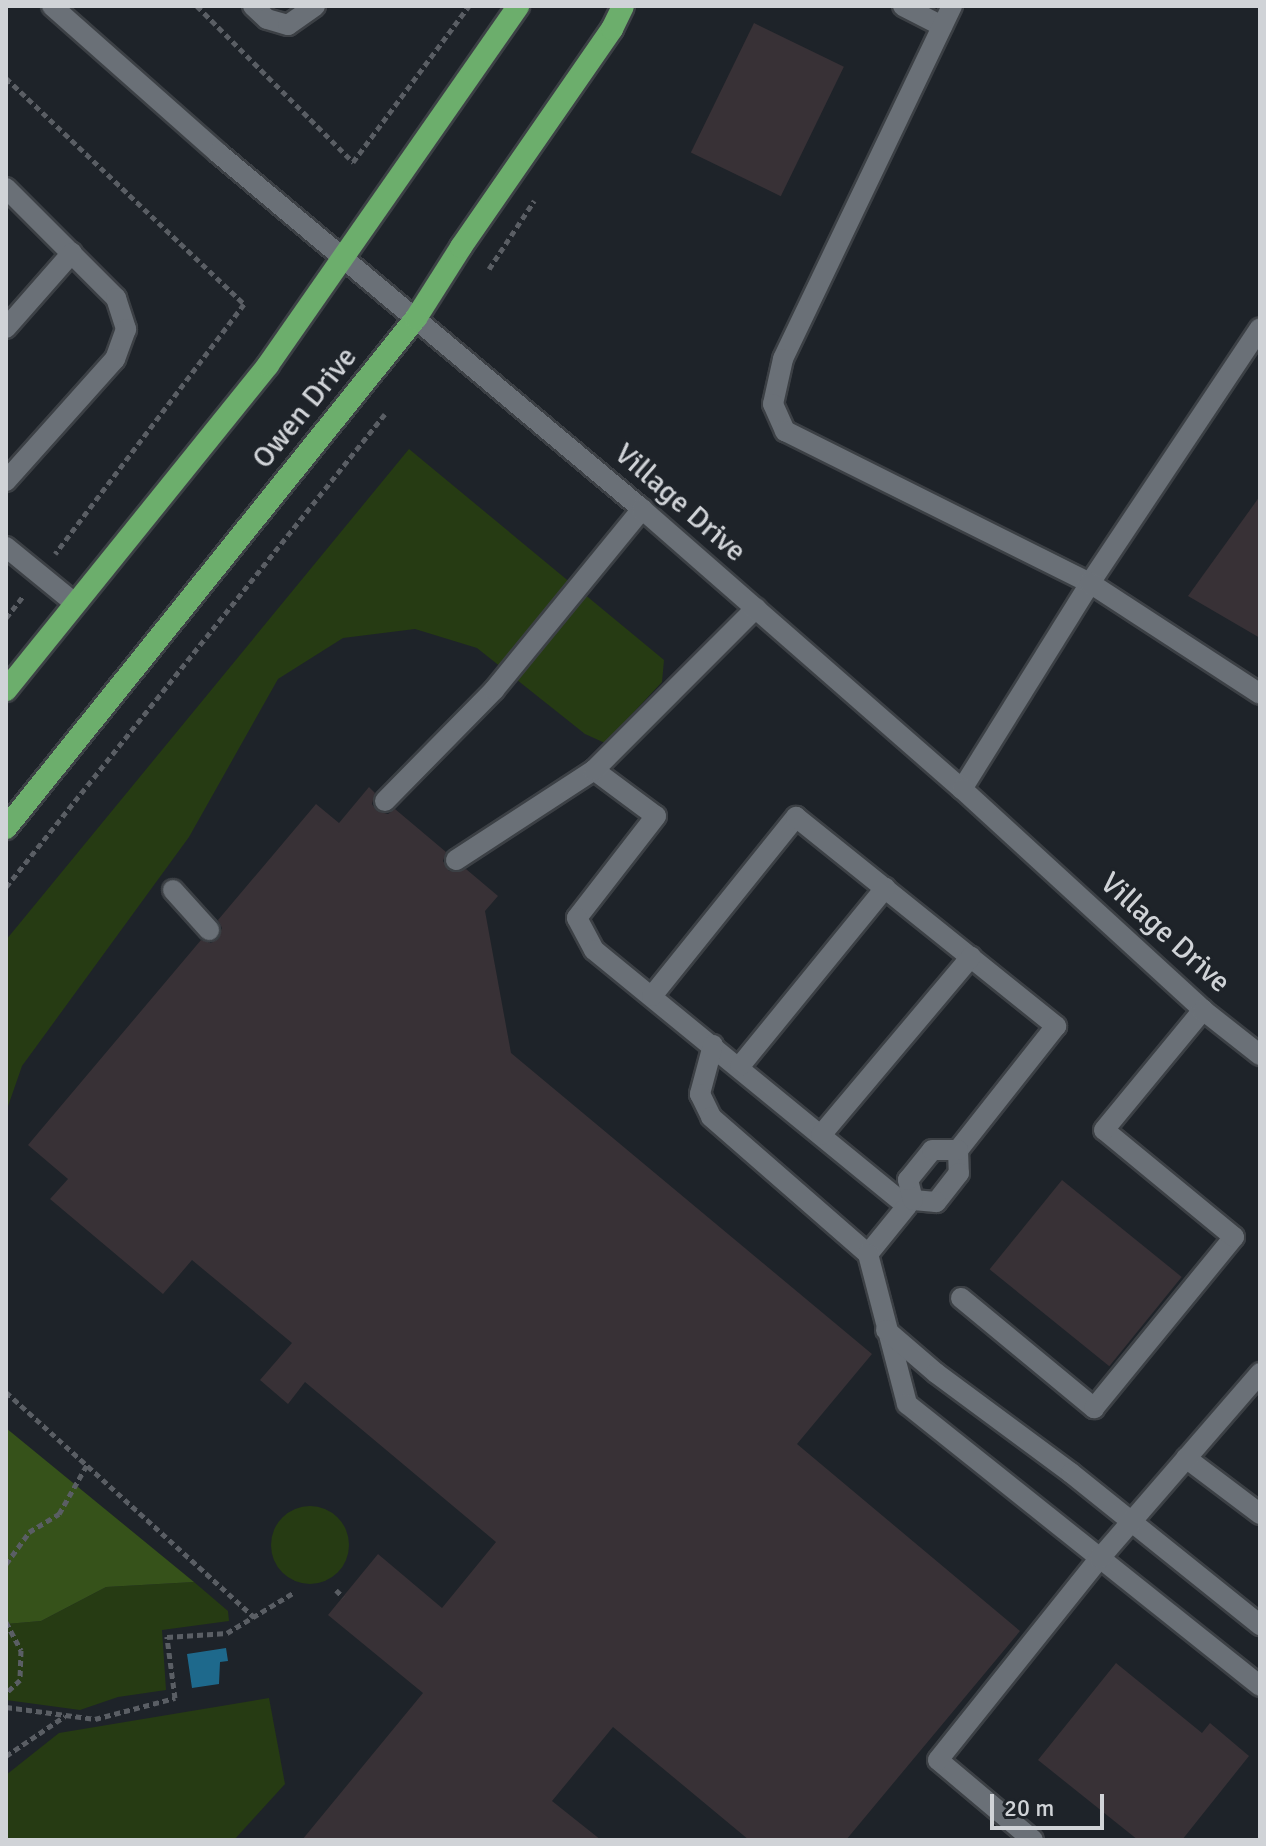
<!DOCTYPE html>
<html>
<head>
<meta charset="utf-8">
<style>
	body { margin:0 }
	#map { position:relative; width:1266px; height:1846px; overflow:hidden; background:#1e2329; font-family:Signika,sans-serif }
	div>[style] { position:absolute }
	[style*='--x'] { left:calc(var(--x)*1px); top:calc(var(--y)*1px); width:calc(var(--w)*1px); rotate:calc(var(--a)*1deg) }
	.green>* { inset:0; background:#263b13 }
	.round { border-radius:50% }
	.forest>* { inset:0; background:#36521a }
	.water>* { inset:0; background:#1e698c }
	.building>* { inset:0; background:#383136; transform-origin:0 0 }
	.path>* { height:5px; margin-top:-2.5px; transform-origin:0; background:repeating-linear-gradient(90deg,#5a5e64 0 6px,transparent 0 10px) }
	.roads { filter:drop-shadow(2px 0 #3c4045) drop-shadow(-2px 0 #3c4045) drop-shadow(0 2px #3c4045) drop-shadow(0 -2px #3c4045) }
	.service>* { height:20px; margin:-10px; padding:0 10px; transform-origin:10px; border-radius:10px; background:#6a7077 }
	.secondary>* { height:20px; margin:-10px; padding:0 10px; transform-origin:10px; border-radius:10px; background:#6a7077 }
	.trunk>* { height:22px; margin:-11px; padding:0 11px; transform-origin:11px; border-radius:11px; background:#6cae6c }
	span { translate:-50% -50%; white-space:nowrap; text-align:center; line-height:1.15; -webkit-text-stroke:6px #1e2329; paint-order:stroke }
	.street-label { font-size:30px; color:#d0d3d7 }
	.frame { position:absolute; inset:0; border:8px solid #d0d3d7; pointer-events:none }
	.scale { position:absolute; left:990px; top:1794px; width:114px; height:36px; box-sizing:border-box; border:4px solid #d0d3d7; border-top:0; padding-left:10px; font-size:24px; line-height:28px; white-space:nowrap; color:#d0d3d7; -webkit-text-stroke:6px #1e2329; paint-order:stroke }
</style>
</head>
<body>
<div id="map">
	<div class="green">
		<i style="clip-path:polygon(409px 449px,664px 660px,662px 682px,605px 743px,585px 734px,477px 648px,415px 629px,343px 638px,278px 679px,189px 837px,22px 1066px,6px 1112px,6px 940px)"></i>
		<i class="round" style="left:271px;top:1506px;width:78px;height:78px"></i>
		<i style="clip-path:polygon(194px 1582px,228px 1611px,229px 1621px,162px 1630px,166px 1690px,118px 1697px,80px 1710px,6px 1700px,6px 1624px,41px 1621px,106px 1587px)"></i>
		<i style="clip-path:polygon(269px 1698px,285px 1784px,234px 1840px,6px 1840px,6px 1775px,59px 1733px)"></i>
	</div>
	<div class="forest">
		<i style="clip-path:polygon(6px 1428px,194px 1582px,106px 1587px,41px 1621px,6px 1624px)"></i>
	</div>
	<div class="water">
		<i style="clip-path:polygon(226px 1648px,228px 1661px,220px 1662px,219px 1684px,192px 1688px,187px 1654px)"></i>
	</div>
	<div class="building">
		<i style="left:754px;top:23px;width:100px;height:144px;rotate:26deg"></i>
		<i style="clip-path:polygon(1260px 496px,1260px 638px,1188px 596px)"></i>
		<i style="clip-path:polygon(369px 787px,375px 793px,372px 804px,377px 811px,388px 814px,395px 809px,446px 852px,443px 861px,449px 871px,466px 869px,498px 896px,485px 911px,511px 1053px,872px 1354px,797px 1444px,1020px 1631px,846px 1840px,749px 1840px,613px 1727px,552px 1801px,601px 1840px,302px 1840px,423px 1693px,328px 1615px,378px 1554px,442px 1608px,496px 1542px,305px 1382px,288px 1404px,260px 1380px,292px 1343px,192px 1260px,163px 1294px,50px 1199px,68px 1179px,28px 1145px,201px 940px,211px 943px,218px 939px,222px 928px,218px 920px,316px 804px,339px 823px)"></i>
		<i style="left:1062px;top:1180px;width:154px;height:115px;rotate:39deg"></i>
		<i style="clip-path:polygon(1116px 1663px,1202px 1733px,1210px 1723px,1249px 1756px,1182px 1840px,1138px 1840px,1038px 1760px)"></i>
	</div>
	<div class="path">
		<i style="--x:197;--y:6;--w:221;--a:45"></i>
		<i style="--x:353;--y:162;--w:194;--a:-53.4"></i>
		<i style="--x:6;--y:78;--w:328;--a:43.5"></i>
		<i style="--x:244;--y:304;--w:313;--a:127.1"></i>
		<i style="--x:489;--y:269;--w:82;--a:-56.5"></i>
		<i style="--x:6;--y:618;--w:28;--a:-52"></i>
		<i style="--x:6;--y:887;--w:606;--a:-51.3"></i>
		<i style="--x:6;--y:1392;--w:335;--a:42.2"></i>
		<i style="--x:6;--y:1564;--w:39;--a:-54"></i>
		<i style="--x:29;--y:1532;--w:35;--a:-31"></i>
		<i style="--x:59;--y:1514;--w:56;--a:-60.3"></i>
		<i style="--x:336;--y:1590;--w:10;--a:45"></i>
		<i style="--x:6;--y:1622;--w:32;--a:62"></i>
		<i style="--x:21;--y:1650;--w:30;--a:92"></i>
		<i style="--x:20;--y:1680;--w:19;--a:137"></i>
		<i style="--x:6;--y:1707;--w:90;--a:7.7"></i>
		<i style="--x:95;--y:1719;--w:83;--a:-14.7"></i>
		<i style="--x:175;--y:1698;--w:62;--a:-97.5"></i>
		<i style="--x:167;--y:1637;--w:60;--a:-3.8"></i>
		<i style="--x:227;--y:1633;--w:77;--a:-31.2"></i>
		<i style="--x:6;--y:1756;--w:71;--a:-34.1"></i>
	</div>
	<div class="roads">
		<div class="service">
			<i style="--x:253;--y:6;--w:19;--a:43"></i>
			<i style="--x:267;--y:19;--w:22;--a:16"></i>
			<i style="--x:288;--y:25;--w:33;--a:-35"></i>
			<i style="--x:903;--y:6;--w:44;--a:27.1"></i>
			<i style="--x:952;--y:6;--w:391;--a:115.6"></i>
			<i style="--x:783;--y:359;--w:46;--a:102.5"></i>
			<i style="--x:773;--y:404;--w:30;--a:66"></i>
			<i style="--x:785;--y:431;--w:341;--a:26.5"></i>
			<i style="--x:1090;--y:583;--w:306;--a:-56.3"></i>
			<i style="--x:6;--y:188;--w:156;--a:45"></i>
			<i style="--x:116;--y:298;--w:33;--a:72"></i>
			<i style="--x:126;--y:329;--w:32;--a:110"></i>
			<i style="--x:115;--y:359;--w:164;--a:131.8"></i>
			<i style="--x:6;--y:328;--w:100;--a:-48.7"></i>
			<i style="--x:6;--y:547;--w:90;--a:39.2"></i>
			<i style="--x:594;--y:770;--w:77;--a:36.6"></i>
			<i style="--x:656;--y:816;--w:129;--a:127.8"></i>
			<i style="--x:577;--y:918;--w:36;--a:62"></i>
			<i style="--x:594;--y:950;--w:404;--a:39.3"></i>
			<i style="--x:907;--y:1206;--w:62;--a:129.1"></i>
			<i style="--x:962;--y:789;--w:243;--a:-58.1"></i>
			<i style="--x:1090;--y:583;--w:203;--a:33.1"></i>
			<i style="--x:385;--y:801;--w:156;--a:-45.5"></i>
			<i style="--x:494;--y:690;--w:234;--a:-50.7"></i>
			<i style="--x:456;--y:860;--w:165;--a:-33.1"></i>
			<i style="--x:594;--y:770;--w:229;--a:-45"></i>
			<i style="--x:173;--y:890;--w:54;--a:48"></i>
			<i style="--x:652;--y:996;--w:230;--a:-51.2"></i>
			<i style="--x:796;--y:817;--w:334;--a:38.8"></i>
			<i style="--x:1056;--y:1026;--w:158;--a:128.3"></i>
			<i style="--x:958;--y:1150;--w:23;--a:88"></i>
			<i style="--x:959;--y:1173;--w:37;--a:128"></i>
			<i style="--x:936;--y:1202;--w:23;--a:-175"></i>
			<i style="--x:713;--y:1045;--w:51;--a:104.9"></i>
			<i style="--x:700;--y:1094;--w:25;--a:64"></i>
			<i style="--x:711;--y:1117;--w:208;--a:41.1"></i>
			<i style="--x:868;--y:1254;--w:155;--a:75.4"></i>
			<i style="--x:907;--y:1404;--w:452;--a:38.6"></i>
			<i style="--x:740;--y:1066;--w:230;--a:-50.8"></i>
			<i style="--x:821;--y:1135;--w:233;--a:-49.9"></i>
			<i style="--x:913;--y:1200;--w:21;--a:-104"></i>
			<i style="--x:908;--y:1180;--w:38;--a:-51"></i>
			<i style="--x:932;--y:1150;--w:26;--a:0"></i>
			<i style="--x:961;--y:1298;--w:173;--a:39.6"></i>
			<i style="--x:1094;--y:1408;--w:221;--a:-50.7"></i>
			<i style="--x:1234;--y:1237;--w:168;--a:-140.5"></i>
			<i style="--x:1104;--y:1130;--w:156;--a:-50.5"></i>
			<i style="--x:886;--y:1330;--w:66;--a:40.7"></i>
			<i style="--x:936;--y:1373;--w:168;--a:36.5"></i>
			<i style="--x:1071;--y:1473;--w:243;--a:38.8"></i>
			<i style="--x:1186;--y:1458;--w:93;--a:37.1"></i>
			<i style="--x:1033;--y:1840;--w:124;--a:-139.9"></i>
			<i style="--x:938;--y:1760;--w:259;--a:-51.3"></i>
			<i style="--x:1100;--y:1558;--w:245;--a:-49.1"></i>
		</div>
		<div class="secondary">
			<i style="--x:52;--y:6;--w:222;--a:41.5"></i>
			<i style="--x:218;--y:153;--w:554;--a:40.02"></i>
			<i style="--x:642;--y:509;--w:425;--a:41.2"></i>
			<i style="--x:962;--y:789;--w:327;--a:42.5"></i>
			<i style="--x:1203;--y:1010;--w:73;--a:38.3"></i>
		</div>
		<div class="trunk">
			<i style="--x:6;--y:690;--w:417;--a:-51.1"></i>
			<i style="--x:268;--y:365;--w:437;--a:-55.1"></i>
			<i style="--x:6;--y:828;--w:654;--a:-51.2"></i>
			<i style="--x:416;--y:318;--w:84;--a:-57.6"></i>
			<i style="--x:461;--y:247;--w:265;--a:-55.3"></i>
			<i style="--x:612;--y:29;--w:25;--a:-64"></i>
		</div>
	</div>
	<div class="street-label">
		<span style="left:305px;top:408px;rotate:-51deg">Owen Drive</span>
		<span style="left:680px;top:503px;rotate:41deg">Village Drive</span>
		<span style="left:1165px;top:933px;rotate:42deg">Village Drive</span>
	</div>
	<div class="frame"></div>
	<div class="scale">20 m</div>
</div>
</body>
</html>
